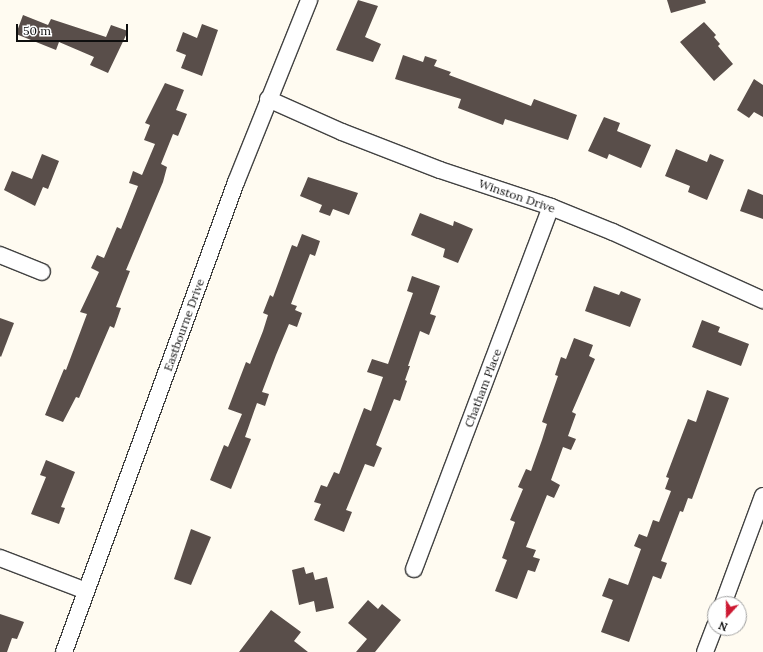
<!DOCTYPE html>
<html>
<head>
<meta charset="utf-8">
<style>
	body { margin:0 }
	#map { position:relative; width:763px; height:652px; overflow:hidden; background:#fffbf1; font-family:Lora,serif }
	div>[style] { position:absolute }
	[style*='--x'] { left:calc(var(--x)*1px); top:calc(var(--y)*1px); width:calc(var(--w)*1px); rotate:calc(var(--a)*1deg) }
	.building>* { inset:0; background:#594e4a }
	.roads { filter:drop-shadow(1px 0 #424242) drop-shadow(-1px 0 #424242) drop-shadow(0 1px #424242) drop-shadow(0 -1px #424242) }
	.minor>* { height:16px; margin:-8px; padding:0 8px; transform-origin:8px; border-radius:8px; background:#fff }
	span { translate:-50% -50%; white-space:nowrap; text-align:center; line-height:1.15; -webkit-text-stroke:4px #fff; paint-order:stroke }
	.street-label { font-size:12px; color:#0f0f0f }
	.north { position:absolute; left:707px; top:596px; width:40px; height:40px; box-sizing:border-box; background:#fff; border:1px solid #9f9f9f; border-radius:50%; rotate:201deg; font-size:11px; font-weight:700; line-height:16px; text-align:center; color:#0f0f0f }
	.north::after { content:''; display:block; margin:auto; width:14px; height:18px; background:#cd1932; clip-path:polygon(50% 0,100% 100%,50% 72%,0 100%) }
	.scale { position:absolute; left:16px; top:24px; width:112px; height:18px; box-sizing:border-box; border:2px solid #0f0f0f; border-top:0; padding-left:5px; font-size:12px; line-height:14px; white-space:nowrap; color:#0f0f0f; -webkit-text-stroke:3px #fff; paint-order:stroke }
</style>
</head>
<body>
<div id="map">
	<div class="building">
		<i style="clip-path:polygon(358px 0,378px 6px,365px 37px,381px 44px,373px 62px,336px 50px)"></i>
		<i style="clip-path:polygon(667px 0,705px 0,706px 3px,671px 13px)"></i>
		<i style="clip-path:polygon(23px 15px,48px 25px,51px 19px,106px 37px,111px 25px,128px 31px,108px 73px,90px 65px,94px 57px,59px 42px,56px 50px,16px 34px)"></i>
		<i style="clip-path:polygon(704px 22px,716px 35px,714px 37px,720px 44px,718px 46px,733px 64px,714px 81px,680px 42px)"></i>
		<i style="clip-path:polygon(202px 24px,218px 30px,202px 76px,181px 68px,186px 55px,176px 51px,183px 32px,197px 38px)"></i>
		<i style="clip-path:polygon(403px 55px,423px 62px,425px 56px,437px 60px,434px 66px,451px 72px,449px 75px,531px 106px,534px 99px,577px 115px,568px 140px,505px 119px,503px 125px,458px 108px,461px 99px,395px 79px)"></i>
		<i style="clip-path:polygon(754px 79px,763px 85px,763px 117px,754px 112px,749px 118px,737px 110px)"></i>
		<i style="clip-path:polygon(165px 83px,184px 90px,176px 110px,187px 114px,178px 136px,173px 134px,161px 164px,167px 167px,163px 182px,126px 270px,130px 271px,116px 307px,121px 308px,114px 328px,110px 326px,79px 398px,76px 397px,63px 422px,45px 415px,64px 369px,66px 370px,87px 314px,80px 312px,99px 272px,91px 268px,97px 255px,104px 258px,117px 227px,121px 229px,138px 186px,129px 183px,133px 171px,142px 175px,155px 144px,144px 140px,150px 125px,145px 123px)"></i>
		<i style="clip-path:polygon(604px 117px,620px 123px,617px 131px,651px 145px,641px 168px,609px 154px,607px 159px,588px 151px)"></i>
		<i style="clip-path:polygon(676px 149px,707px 162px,710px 154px,724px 160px,707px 200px,688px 192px,690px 186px,665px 176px)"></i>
		<i style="clip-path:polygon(42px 154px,59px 161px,48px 189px,43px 187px,35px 206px,4px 190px,12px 171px,32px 179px)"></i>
		<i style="clip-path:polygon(308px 177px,358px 193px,349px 215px,333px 209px,330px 216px,319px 212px,322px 205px,300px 196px)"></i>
		<i style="clip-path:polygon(748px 189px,763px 195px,763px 219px,740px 211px)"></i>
		<i style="clip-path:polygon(420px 213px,453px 226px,454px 221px,473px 229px,458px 263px,443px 257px,445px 249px,411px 235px)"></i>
		<i style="clip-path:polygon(302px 234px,320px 241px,315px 256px,310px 254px,291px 304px,297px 306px,295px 310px,302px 313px,297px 327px,289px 324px,276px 355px,262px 392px,269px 394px,265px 406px,257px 403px,245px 437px,251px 439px,231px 489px,210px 480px,224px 445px,228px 447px,242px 414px,228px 409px,246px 362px,250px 364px,263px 331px,268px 315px,263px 313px,270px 295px,273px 297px,292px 245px,297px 247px)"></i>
		<i style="clip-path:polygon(412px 276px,440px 286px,430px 314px,436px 316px,429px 335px,420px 331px,408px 366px,410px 366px,405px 380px,407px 381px,400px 401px,394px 399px,376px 445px,382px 448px,374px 467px,365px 464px,346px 510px,352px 512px,344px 532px,314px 520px,321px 504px,314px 502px,321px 485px,327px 487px,334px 472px,339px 474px,364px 408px,371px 411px,383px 377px,367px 372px,372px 359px,388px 364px,413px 293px,407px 291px)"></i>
		<i style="clip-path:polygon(594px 286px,619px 295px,621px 291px,641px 299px,630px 327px,585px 311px)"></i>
		<i style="clip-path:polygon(0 318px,14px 323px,1px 357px,0 356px)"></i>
		<i style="clip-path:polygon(702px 320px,720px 327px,718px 332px,749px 344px,741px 366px,692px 347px)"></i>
		<i style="clip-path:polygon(574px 338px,593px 345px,589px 356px,595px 359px,572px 412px,576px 414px,568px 436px,576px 439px,571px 450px,563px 447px,551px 480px,560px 485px,554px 498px,547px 495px,526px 547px,536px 550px,533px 557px,540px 559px,535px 572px,528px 570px,517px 599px,495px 591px,507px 560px,502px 558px,515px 522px,510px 520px,523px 489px,518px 487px,526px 469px,531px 471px,542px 440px,547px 424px,542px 422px,558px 376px,555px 375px,561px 357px,566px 359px)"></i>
		<i style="clip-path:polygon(707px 390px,729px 398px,692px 499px,688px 498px,683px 512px,680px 511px,661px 561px,667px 563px,661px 579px,653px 576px,629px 642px,601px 632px,613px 600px,602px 596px,609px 578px,628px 585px,641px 549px,634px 546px,639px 534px,647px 537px,653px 520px,659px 522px,671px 491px,665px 489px,669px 478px,666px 477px,688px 419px,696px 422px)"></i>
		<i style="clip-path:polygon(46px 460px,75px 472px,61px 507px,65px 508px,59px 524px,31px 514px,46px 477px,40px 475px)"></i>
		<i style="clip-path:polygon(191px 529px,211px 537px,191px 585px,174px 579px)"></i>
		<i style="clip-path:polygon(304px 567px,306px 574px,313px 572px,315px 580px,327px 577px,334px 608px,316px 612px,314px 601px,299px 605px,292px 570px)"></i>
		<i style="clip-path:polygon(368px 600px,378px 609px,382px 604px,401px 620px,375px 652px,356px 652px,367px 639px,348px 623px)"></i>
		<i style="clip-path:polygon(271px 610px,301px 632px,294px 641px,308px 652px,239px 652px)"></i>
		<i style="clip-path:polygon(0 614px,24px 622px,17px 639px,12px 638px,7px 652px,0 652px)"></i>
	</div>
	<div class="roads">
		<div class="minor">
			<i style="--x:268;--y:99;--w:81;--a:24"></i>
			<i style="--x:342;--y:132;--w:105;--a:21.2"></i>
			<i style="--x:440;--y:170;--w:117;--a:18.4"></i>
			<i style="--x:551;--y:207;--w:67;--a:22"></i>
			<i style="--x:613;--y:232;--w:165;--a:24.4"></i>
			<i style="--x:0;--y:255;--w:45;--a:22"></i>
			<i style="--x:0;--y:558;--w:92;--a:21"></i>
			<i style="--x:414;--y:569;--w:387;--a:-69.3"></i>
			<i style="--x:723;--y:604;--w:115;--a:-69.7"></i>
			<i style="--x:64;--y:652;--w:500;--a:-69.9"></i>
			<i style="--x:236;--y:182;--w:196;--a:-68.1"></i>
			<i style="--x:705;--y:652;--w:28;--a:-69"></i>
		</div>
	</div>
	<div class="street-label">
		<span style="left:517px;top:196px;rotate:19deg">Winston Drive</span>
		<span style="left:184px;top:325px;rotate:-70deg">Eastbourne Drive</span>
		<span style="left:483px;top:388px;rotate:-69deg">Chatham Place</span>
	</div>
	<div class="north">N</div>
	<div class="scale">50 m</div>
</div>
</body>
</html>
